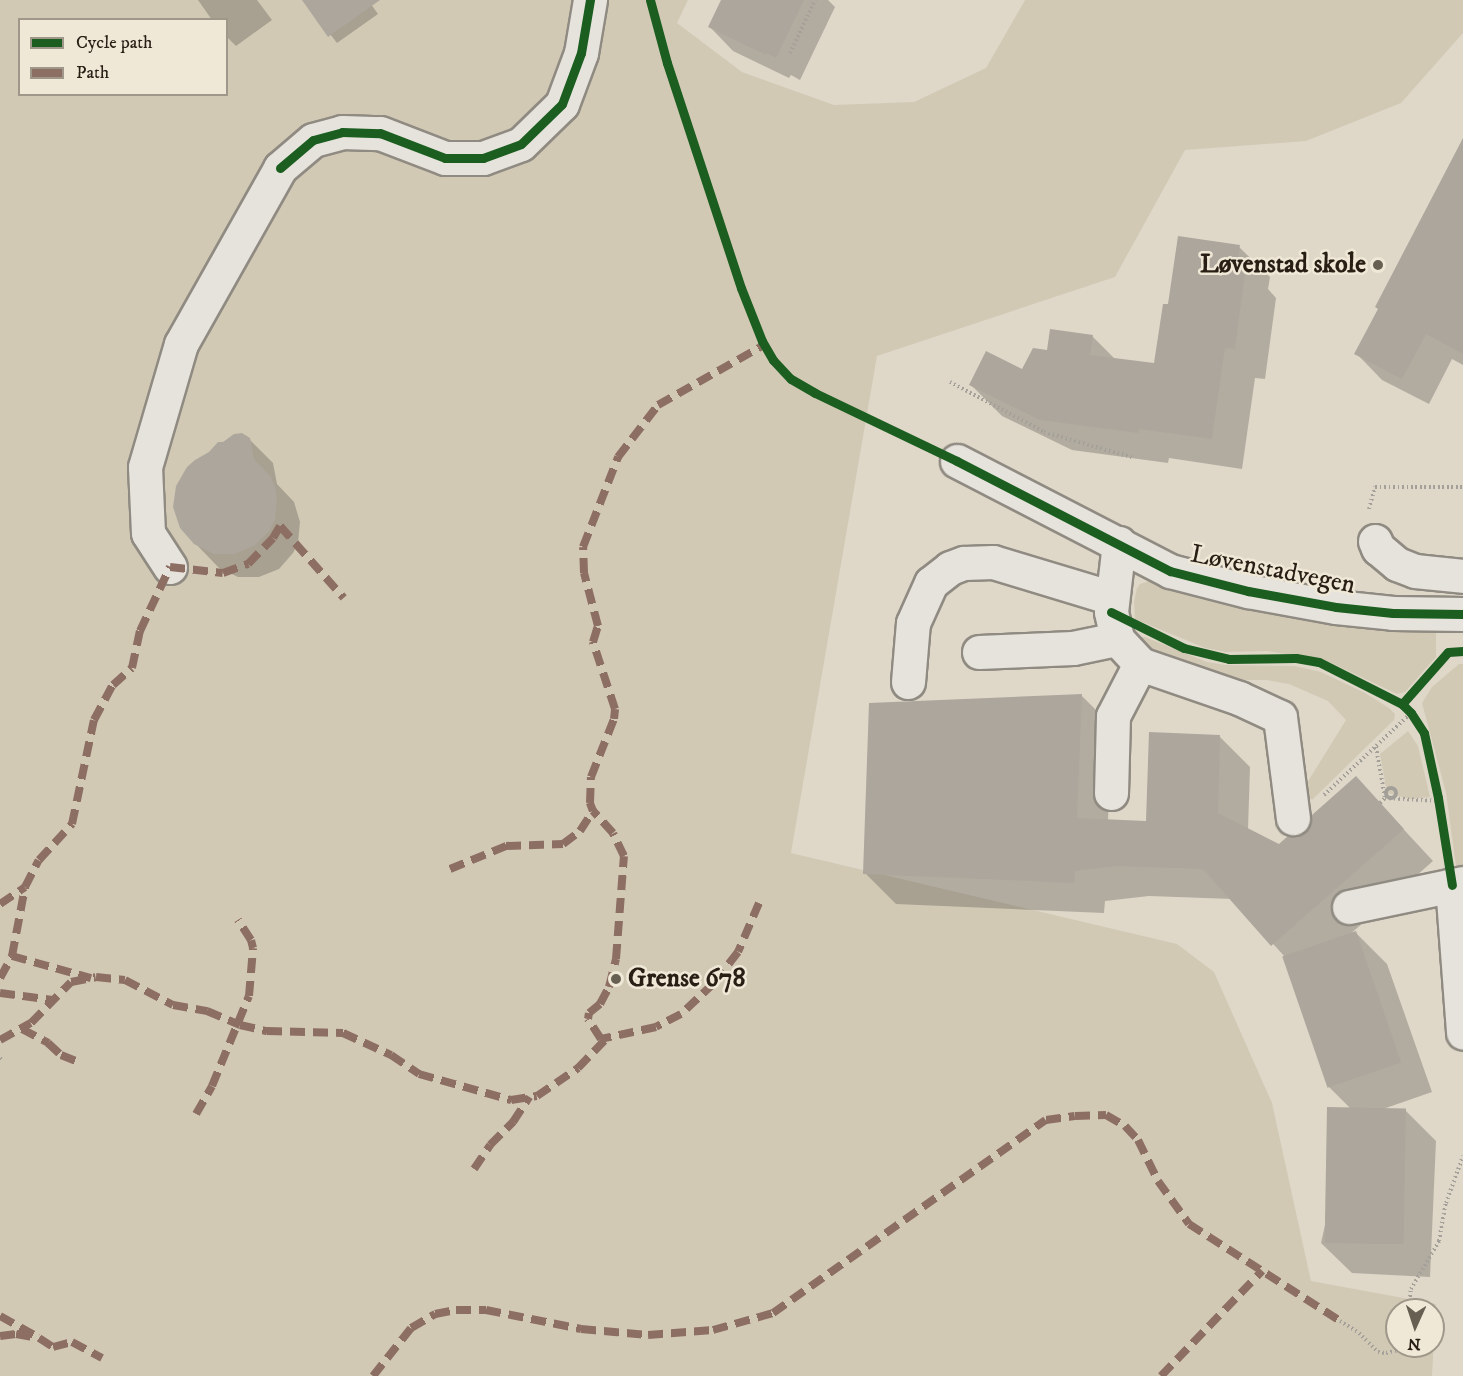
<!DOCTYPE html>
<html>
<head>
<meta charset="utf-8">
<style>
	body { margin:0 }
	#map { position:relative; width:1463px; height:1376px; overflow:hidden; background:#dfd8c9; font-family:"IM FELL DW Pica",serif }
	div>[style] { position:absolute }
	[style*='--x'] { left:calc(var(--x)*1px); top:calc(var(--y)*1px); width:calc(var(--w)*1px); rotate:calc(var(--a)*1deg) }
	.green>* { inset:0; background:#d2c9b5 }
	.shadow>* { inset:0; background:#0003 }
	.building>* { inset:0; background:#aca69c; transform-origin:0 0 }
	.path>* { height:4px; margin-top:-2px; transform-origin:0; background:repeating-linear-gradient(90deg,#a39f99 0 1.5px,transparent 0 4.5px) }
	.path>.ring { margin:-2px; padding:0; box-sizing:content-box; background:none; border:4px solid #a39f99; border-radius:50% }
	.roads { filter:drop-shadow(2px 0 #908b82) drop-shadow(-2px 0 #908b82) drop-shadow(0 2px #908b82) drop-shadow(0 -2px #908b82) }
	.minor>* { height:33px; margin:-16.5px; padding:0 16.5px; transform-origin:16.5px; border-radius:16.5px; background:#e6e3dc }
	.quiet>* { height:8px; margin-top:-4px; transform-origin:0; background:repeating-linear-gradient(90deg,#8d6e63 0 15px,transparent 0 23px) }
	.cycleway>* { height:9px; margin:-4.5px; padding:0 4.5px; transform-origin:4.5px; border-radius:4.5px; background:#1b5e20 }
	.dots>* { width:16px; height:16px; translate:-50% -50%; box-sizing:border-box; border:3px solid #efe8d7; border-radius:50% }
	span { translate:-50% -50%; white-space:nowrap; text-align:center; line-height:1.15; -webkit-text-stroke:5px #efe8d7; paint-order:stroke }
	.poi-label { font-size:26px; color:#281e14; font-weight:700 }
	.right { translate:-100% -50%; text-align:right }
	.left { translate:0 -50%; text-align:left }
	.street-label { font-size:26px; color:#281e14 }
	.legend { position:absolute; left:18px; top:18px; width:210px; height:78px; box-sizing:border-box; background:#efe8d7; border:2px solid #9f9789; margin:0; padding:8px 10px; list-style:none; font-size:18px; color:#281e14 }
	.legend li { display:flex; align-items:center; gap:12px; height:30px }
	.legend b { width:30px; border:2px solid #9f9789 }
	.north { position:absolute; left:1385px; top:1298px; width:60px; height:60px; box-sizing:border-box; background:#efe8d7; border:2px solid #9f9789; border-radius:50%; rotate:183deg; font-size:16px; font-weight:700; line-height:24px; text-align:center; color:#281e14 }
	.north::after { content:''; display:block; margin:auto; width:21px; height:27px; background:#685f53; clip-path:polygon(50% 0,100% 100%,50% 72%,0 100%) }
</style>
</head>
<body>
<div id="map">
	<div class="green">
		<i style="clip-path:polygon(evenodd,0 0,688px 0,677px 23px,742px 72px,834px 105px,914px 102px,986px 68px,1025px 0,1463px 0,1463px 33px,1401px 103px,1306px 141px,1185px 150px,1115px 277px,877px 356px,791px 853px,1177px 944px,1214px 972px,1272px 1103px,1311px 1281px,1436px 1304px,1432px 1376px,0 1376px,0 0,20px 20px,226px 20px,226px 94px,20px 94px,20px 20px,0 0,1397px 1310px,1433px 1310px,1433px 1346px,1397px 1346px,1397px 1310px)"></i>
		<i style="clip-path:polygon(1152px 580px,1206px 598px,1305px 620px,1375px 629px,1436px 631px,1436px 657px,1405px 692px,1397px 694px,1325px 660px,1267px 651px,1226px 652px,1205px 648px,1135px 619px,1134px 602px,1137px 588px,1140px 584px)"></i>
		<i style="clip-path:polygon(1139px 637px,1145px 637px,1207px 662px,1226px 665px,1295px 666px,1321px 672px,1365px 693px,1389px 708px,1395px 714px,1394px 720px,1312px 800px,1302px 791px,1346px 720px,1328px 701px,1289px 684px,1266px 680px,1226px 680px,1138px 648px)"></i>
		<i style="clip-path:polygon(1459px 664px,1463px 664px,1463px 871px,1456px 866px,1446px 793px,1422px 703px,1432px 687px)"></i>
		<i style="clip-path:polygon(1408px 731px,1418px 746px,1430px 797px,1410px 799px,1387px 793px,1380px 754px)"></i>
	</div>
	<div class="shadow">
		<i style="clip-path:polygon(198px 0,257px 0,272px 20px,236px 46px,226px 36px,226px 20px,212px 20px)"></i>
		<i style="clip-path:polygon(304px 0,368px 0,378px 14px,337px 43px)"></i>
		<i style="clip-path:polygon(723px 0,828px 0,835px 7px,800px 80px,791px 75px,789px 78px,733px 51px,710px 27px)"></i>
		<i style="clip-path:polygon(1463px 142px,1463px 365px,1452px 359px,1429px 404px,1382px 380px,1356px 353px)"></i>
		<i style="clip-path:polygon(1239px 247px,1270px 277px,1268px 289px,1276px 298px,1265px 379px,1255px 378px,1242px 469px,1169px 458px,1168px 463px,1072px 450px,1002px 416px,971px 385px,1023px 371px,1048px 352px,1092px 336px,1115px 359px,1156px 365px,1169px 306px)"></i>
		<i style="clip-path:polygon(249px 439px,273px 463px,277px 484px,294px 502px,300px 522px,298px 543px,293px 553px,279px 569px,259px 577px,238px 577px,219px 568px,195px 543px)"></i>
		<i style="clip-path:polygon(1082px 696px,1112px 726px,1108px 821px,1147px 823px,1220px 737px,1250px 767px,1248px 830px,1279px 846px,1306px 834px,1356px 778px,1433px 861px,1348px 936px,1356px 933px,1387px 964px,1432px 1092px,1383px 1109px,1405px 1110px,1436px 1141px,1430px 1277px,1352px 1273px,1321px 1243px,1351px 1109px,1329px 1087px,1285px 957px,1232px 899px,1149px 896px,1105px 901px,1104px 913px,896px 904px,865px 873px)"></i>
	</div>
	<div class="building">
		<i style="clip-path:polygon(302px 0,380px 0,328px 37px)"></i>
		<i style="clip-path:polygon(721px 0,804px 0,776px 58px,767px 53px,766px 55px,708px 27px)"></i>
		<i style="clip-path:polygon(1463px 138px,1463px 354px,1426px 334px,1402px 379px,1354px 354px,1378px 309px,1375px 307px)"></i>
		<i style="clip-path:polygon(1178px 236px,1240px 245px,1237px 264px,1246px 265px,1235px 349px,1225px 348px,1212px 439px,1139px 429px,1138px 433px,1040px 420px,969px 385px,986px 351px,1022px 369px,1033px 348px,1047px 350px,1050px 329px,1093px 335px,1090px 355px,1154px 363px,1163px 304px,1168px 304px)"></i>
		<i style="clip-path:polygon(242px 433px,250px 438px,254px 459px,271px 477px,275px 487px,277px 498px,275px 519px,270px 530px,255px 545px,235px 554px,214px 554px,194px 544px,180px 528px,173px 507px,176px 486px,187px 467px,195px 460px,209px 452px,218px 442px,223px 442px,234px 434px)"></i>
		<i style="clip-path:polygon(1082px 694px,1077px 818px,1146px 821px,1149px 732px,1220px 735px,1218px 813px,1279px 844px,1288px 836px,1296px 836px,1305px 832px,1310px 825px,1312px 815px,1356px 776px,1404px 829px,1271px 946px,1203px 869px,1118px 866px,1075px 871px,1074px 883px,863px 874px,869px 703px)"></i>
		<i style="left:1356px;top:931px;width:139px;height:78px;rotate:71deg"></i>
		<i style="left:1327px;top:1107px;width:79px;height:136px;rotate:1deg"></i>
	</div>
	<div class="path">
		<i style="--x:790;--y:53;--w:59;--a:-64.7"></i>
		<i style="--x:950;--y:382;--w:106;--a:28"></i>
		<i style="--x:1044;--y:432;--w:91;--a:16"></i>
		<i style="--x:1369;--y:509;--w:23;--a:-75"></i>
		<i style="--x:1375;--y:487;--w:88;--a:0"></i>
		<i style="--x:1376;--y:747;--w:52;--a:80"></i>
		<i class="ring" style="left:1386px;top:788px;width:6px;height:6px"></i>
		<i style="--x:1324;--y:795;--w:120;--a:-43.3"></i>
		<i style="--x:1380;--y:803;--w:7;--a:-45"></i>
		<i style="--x:1385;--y:798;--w:54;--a:3.2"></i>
		<i style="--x:0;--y:1058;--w:3;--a:45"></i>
		<i style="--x:1408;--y:1310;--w:21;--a:-82"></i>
		<i style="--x:1411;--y:1289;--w:56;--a:-59.7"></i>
		<i style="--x:1439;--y:1241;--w:39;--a:-80"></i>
		<i style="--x:1446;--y:1203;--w:50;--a:-70.1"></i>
		<i style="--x:1340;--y:1321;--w:22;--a:32"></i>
		<i style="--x:1359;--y:1333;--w:27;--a:45"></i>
		<i style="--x:1378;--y:1352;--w:8;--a:7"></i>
		<i style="--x:1386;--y:1353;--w:12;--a:-14"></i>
		<i style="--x:1398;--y:1350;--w:6;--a:-39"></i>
	</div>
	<div class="roads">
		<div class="minor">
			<i style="--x:957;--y:461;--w:240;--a:27.3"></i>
			<i style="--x:1170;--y:571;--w:81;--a:14.4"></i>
			<i style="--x:1248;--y:591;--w:89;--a:10.3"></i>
			<i style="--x:1336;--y:607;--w:57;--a:6"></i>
			<i style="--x:1393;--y:613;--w:70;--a:0.8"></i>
			<i style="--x:1375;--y:541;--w:8;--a:67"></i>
			<i style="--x:1378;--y:548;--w:25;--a:40"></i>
			<i style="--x:1397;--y:564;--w:19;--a:21"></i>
			<i style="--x:1415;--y:571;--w:48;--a:5.9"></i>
			<i style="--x:1119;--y:543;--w:69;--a:96.6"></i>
			<i style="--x:1111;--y:612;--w:28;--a:77"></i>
			<i style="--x:1117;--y:639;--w:34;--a:47"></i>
			<i style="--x:1140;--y:664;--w:105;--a:19"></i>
			<i style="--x:1239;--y:698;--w:45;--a:24.9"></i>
			<i style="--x:1280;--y:717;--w:102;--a:82.7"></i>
			<i style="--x:170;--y:567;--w:40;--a:-122.9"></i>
			<i style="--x:148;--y:533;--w:66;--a:-92.6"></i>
			<i style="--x:145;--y:467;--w:128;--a:-73.7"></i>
			<i style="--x:181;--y:344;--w:202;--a:-60.6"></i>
			<i style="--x:280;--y:168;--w:43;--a:-40.3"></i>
			<i style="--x:313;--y:140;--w:30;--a:-15"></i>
			<i style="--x:342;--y:132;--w:38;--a:2"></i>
			<i style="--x:380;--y:133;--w:70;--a:21"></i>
			<i style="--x:445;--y:158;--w:38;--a:0"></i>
			<i style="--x:483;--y:158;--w:40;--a:-20.2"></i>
			<i style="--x:521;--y:144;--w:57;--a:-44.3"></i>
			<i style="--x:562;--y:104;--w:54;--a:-69.6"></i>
			<i style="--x:581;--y:53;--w:54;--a:-80.4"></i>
			<i style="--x:979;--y:652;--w:94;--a:-2.4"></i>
			<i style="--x:1073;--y:648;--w:45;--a:-11.6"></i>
			<i style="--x:908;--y:682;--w:59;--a:-85.2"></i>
			<i style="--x:913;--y:623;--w:44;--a:-65.8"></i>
			<i style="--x:931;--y:583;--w:24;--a:-38"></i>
			<i style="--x:950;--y:568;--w:15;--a:-20"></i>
			<i style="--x:964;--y:563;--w:29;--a:-2"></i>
			<i style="--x:993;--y:562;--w:124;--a:16.8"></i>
			<i style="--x:1111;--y:793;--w:77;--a:-88.5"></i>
			<i style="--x:1113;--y:716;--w:59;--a:-62.6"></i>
			<i style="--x:1452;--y:885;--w:148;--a:85.7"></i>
			<i style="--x:1349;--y:907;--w:116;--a:-11.9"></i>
		</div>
	</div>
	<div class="quiet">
		<i style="--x:450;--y:869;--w:61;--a:-22.3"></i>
		<i style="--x:506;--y:846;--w:57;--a:-2"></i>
		<i style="--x:563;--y:844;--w:21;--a:-37"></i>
		<i style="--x:580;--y:831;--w:24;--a:-57"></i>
		<i style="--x:759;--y:903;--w:53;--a:113.2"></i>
		<i style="--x:738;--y:952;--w:39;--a:128"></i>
		<i style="--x:714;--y:983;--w:45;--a:136.8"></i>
		<i style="--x:681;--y:1014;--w:28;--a:153"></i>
		<i style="--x:656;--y:1027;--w:56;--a:167.7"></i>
		<i style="--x:601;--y:1039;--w:24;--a:-123"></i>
		<i style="--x:588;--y:1019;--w:6;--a:-81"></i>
		<i style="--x:589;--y:1013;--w:14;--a:-39"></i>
		<i style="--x:600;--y:1004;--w:19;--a:-62"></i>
		<i style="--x:609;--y:987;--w:29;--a:-76"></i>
		<i style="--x:616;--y:959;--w:103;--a:-85.6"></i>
		<i style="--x:624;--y:856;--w:25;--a:-116"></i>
		<i style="--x:613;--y:833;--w:30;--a:-132"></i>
		<i style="--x:593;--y:811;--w:9;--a:-111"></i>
		<i style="--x:590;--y:803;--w:26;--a:-88"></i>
		<i style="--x:591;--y:777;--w:62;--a:-68.4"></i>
		<i style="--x:614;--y:719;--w:10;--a:-84"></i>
		<i style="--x:615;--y:709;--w:71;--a:-108.2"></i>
		<i style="--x:593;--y:642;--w:17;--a:-73"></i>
		<i style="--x:598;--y:626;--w:55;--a:-104.8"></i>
		<i style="--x:584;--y:573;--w:26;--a:-92"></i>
		<i style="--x:583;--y:547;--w:97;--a:-68.7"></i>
		<i style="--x:618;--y:457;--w:66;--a:-52.4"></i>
		<i style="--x:658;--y:405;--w:122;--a:-29.5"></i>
		<i style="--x:0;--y:904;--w:30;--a:-34"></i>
		<i style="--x:25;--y:887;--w:30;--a:-63"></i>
		<i style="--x:39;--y:860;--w:49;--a:-47.5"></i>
		<i style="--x:72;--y:824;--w:106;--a:-78.1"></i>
		<i style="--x:94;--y:720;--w:40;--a:-62"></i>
		<i style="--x:113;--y:685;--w:25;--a:-42"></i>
		<i style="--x:132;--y:668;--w:38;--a:-78"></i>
		<i style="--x:140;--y:631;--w:71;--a:-64.9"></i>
		<i style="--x:170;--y:567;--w:53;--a:6.5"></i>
		<i style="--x:223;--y:573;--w:27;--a:-20"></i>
		<i style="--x:248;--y:564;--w:36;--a:-46"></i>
		<i style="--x:273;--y:538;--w:14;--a:-60"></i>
		<i style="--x:280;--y:526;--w:96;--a:48.4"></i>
		<i style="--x:12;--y:956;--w:82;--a:15.6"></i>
		<i style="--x:0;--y:978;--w:25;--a:-61"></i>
		<i style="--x:12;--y:956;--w:70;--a:-79.3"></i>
		<i style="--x:0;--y:993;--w:53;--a:7.5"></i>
		<i style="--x:22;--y:1029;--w:30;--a:28"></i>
		<i style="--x:48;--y:1043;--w:18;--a:43"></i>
		<i style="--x:61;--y:1055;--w:16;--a:22"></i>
		<i style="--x:0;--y:1040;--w:35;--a:-29"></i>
		<i style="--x:31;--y:1023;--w:57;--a:-45.7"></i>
		<i style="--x:71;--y:982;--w:25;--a:-11"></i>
		<i style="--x:96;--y:977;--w:29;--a:6"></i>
		<i style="--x:125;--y:980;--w:54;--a:27.5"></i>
		<i style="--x:173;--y:1005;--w:35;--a:10"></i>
		<i style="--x:207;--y:1011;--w:36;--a:23"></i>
		<i style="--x:240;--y:1025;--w:28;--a:13"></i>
		<i style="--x:267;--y:1031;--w:76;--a:1.5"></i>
		<i style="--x:343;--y:1033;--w:53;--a:24.6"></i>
		<i style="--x:391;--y:1055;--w:34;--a:34"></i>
		<i style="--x:419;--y:1074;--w:96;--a:15.8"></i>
		<i style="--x:511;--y:1100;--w:26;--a:-9"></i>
		<i style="--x:537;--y:1096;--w:50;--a:-34.3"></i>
		<i style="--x:578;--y:1068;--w:42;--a:-46"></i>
		<i style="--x:196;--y:1114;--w:32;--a:-60"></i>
		<i style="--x:212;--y:1086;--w:97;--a:-67.7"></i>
		<i style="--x:249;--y:996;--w:48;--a:-85.2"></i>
		<i style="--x:253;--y:948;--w:8;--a:-104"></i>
		<i style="--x:251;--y:940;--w:24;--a:-123"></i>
		<i style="--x:474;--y:1169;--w:29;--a:-56"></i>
		<i style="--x:490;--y:1145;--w:33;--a:-45"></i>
		<i style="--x:513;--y:1122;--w:30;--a:-57"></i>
		<i style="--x:0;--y:1316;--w:39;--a:29"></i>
		<i style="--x:0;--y:1336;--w:16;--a:-7"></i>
		<i style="--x:16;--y:1334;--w:23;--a:10"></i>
		<i style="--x:39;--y:1338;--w:17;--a:33"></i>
		<i style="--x:53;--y:1347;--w:20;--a:-15"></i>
		<i style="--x:72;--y:1342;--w:34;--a:28"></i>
		<i style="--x:373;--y:1376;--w:61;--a:-51.6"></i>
		<i style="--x:411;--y:1328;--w:28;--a:-30"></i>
		<i style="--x:435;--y:1314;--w:21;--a:-11"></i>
		<i style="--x:456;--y:1310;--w:30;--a:0"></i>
		<i style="--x:486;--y:1310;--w:97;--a:11.3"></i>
		<i style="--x:581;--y:1329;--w:67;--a:5.1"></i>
		<i style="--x:648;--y:1335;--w:65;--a:-4.4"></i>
		<i style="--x:713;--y:1330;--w:62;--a:-15.8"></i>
		<i style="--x:773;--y:1313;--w:334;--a:-35.3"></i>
		<i style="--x:1046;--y:1120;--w:29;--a:-8"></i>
		<i style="--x:1075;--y:1116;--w:31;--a:-2"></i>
		<i style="--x:1106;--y:1115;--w:22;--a:30"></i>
		<i style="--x:1125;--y:1126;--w:19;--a:47"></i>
		<i style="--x:1138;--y:1140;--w:46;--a:64"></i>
		<i style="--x:1158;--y:1181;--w:53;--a:54.2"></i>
		<i style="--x:1189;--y:1224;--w:179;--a:32.7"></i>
		<i style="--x:1161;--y:1376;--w:146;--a:-46.1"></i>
	</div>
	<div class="cycleway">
		<i style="--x:650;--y:0;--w:65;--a:74.9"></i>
		<i style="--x:667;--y:63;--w:237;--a:71.8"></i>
		<i style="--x:741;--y:288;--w:57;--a:68.4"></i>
		<i style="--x:762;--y:341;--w:22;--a:60"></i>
		<i style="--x:773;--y:360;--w:26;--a:47"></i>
		<i style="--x:791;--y:379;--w:28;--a:30"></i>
		<i style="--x:815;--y:393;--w:157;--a:25.6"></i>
		<i style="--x:957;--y:461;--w:240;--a:27.3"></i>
		<i style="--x:1170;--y:571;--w:81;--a:14.4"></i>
		<i style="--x:1248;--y:591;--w:89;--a:10.3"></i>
		<i style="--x:1336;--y:607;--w:57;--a:6"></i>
		<i style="--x:1393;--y:613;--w:70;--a:0.8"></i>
		<i style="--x:280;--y:168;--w:43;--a:-40.3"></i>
		<i style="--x:313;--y:140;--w:30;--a:-15"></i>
		<i style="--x:342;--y:132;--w:38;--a:2"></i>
		<i style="--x:380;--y:133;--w:70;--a:21"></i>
		<i style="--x:445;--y:158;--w:38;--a:0"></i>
		<i style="--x:483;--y:158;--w:40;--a:-20.2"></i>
		<i style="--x:521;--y:144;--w:57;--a:-44.3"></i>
		<i style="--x:562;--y:104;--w:54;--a:-69.6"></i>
		<i style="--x:581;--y:53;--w:54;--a:-80.4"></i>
		<i style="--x:1111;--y:612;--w:81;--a:26.3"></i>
		<i style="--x:1184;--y:648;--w:46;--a:13.7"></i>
		<i style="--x:1229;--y:659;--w:67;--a:-0.9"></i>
		<i style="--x:1296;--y:658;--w:23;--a:10"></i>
		<i style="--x:1319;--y:662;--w:93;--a:26.8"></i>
		<i style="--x:1402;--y:704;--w:13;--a:45"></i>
		<i style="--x:1411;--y:713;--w:24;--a:57"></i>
		<i style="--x:1424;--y:733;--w:66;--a:77.8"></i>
		<i style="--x:1438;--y:798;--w:88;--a:80.9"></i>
		<i style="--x:1402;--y:704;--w:69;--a:-48.5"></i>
		<i style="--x:1448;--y:652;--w:15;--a:-4"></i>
	</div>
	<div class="dots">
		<i style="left:1378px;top:265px;background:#685f53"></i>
		<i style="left:616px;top:979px;background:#685f53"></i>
	</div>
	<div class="poi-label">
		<span class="right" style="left:1366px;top:265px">Løvenstad skole</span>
		<span class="left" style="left:628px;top:979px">Grense 678</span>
	</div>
	<div class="street-label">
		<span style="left:1273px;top:570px;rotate:11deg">Løvenstadvegen</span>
	</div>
	<ul class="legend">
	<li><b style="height:8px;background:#1b5e20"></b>Cycle path</li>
	<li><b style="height:8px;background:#8d6e63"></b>Path</li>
	</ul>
	<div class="north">N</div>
</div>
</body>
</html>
